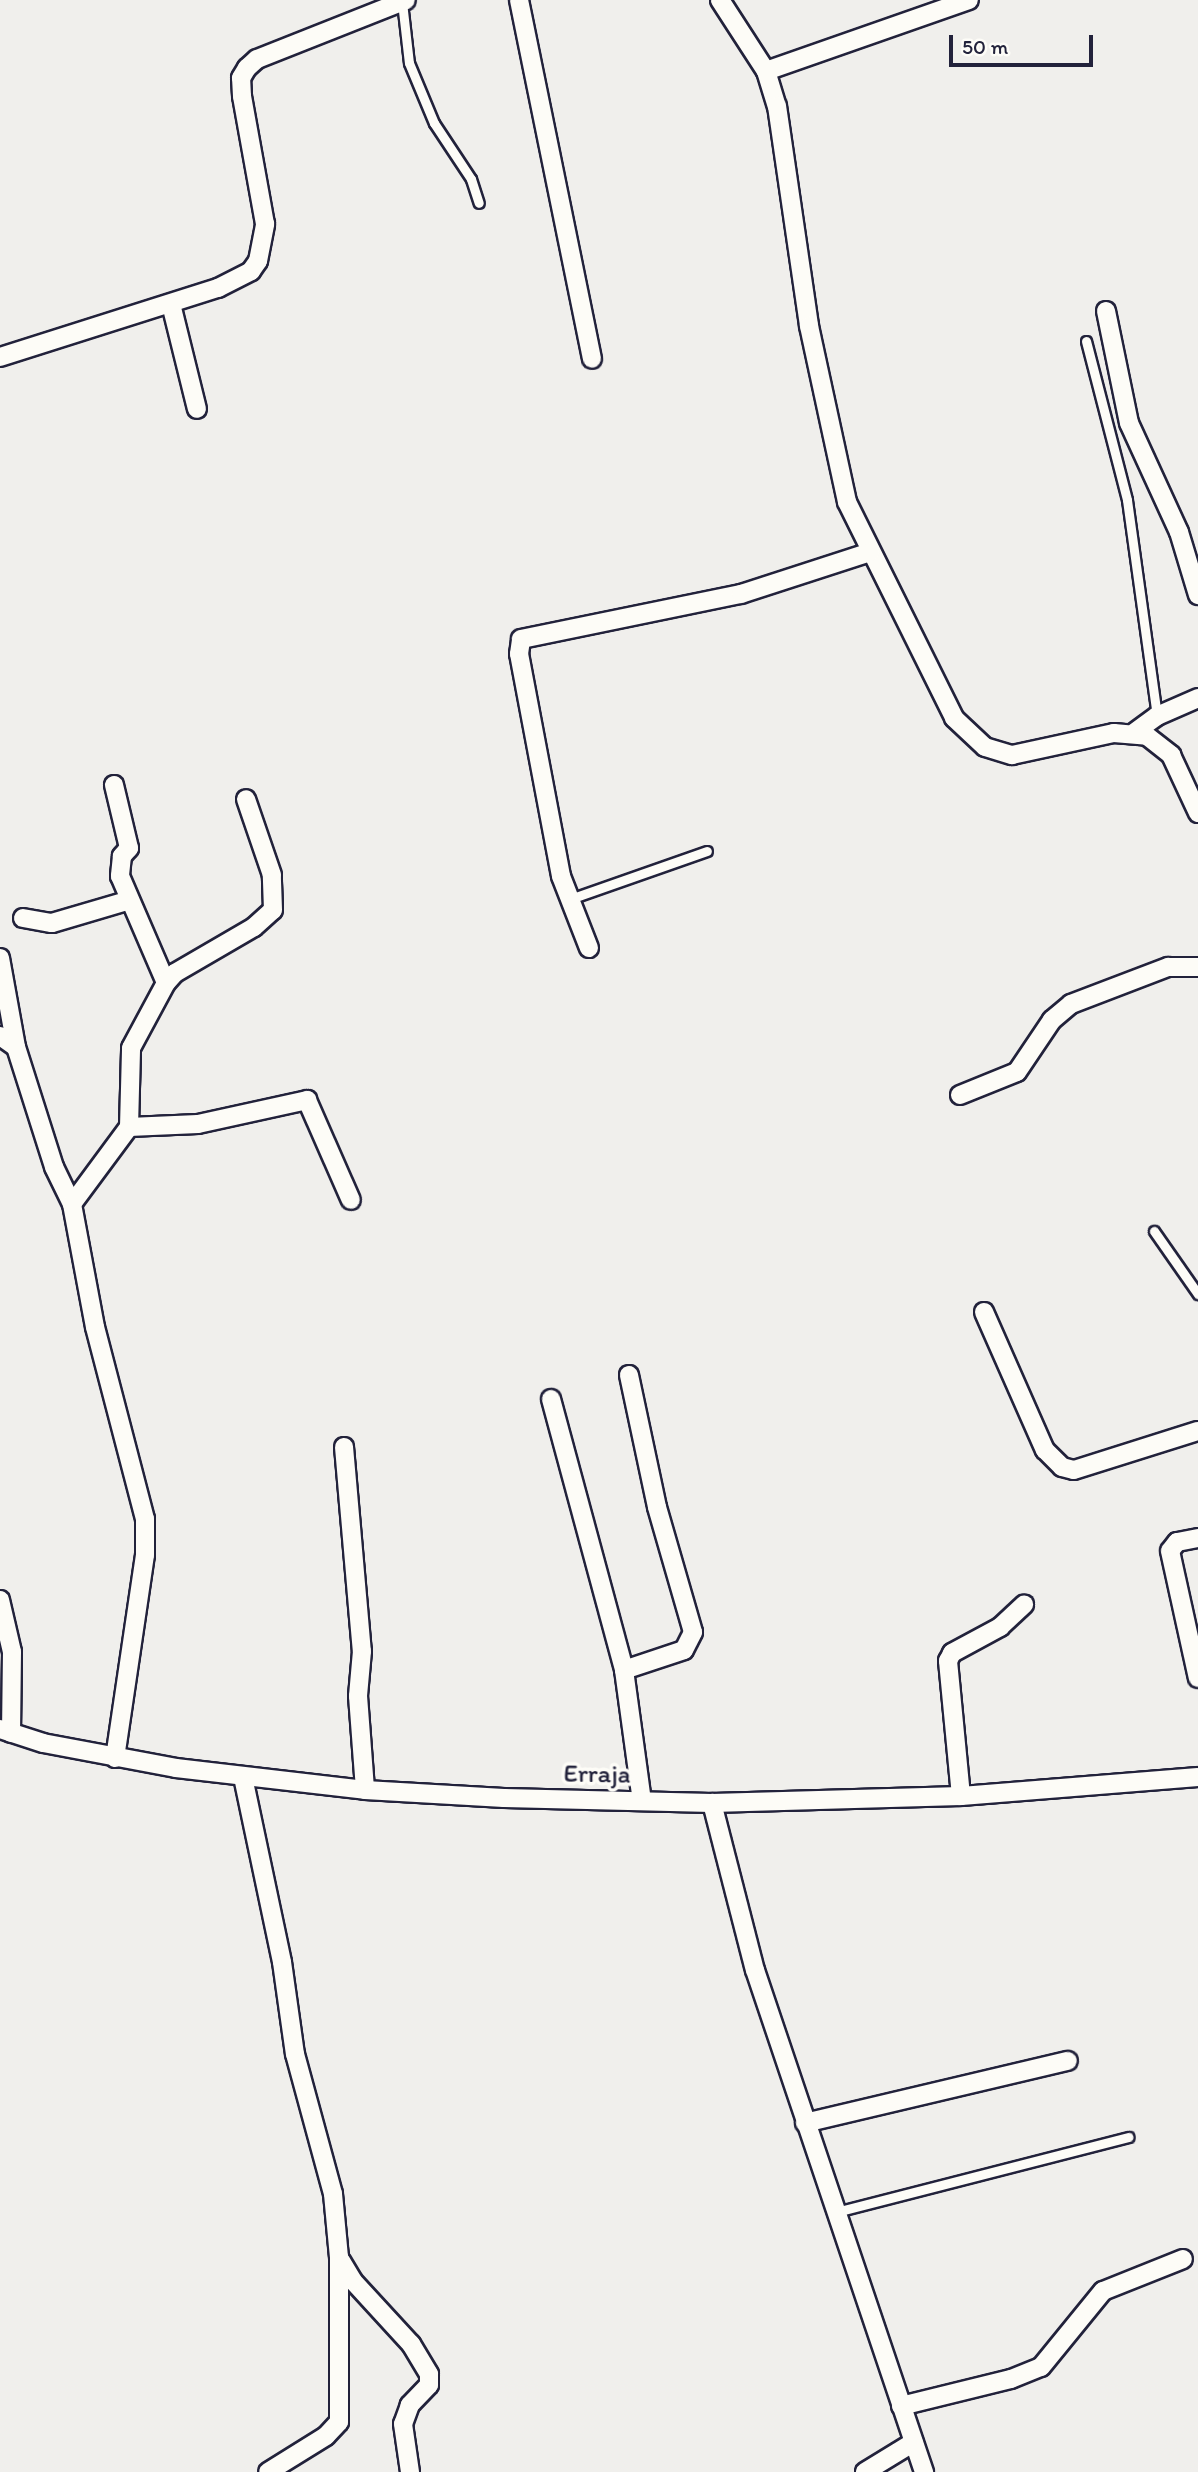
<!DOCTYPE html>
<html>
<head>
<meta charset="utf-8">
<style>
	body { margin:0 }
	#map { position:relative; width:1198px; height:2472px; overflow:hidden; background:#f0efec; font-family:Itim,sans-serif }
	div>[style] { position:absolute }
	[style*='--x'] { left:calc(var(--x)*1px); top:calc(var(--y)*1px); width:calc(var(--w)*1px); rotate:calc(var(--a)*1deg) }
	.roads { filter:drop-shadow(2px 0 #22223b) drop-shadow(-2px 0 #22223b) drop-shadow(0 2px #22223b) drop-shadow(0 -2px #22223b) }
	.service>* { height:9px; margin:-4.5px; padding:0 4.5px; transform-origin:4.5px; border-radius:4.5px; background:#fdfcf7 }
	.minor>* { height:18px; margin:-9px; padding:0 9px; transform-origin:9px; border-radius:9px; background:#fdfcf7 }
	span { translate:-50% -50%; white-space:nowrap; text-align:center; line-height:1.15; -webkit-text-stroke:7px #fdfcf7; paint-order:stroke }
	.street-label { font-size:26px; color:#22223b }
	.scale { position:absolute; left:949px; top:35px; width:144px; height:32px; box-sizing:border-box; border:4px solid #22223b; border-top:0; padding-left:9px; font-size:21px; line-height:24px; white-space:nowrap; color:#22223b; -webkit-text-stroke:5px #fdfcf7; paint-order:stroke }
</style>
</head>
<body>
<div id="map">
	<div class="roads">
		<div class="service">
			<i style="--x:402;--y:2;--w:61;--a:83.5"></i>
			<i style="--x:409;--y:63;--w:65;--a:67.4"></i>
			<i style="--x:434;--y:123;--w:67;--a:56.5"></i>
			<i style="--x:471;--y:179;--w:25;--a:72"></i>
			<i style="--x:1086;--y:341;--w:164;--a:75.5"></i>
			<i style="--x:1127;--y:500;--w:218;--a:82.1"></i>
			<i style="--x:570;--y:899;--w:145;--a:-19.3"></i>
			<i style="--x:1154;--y:1231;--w:77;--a:55.1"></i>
			<i style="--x:836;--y:2212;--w:302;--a:-14.4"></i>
		</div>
		<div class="minor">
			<i style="--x:519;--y:0;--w:366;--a:78.5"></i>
			<i style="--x:720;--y:0;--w:85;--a:57.1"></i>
			<i style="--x:766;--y:71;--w:37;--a:73"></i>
			<i style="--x:777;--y:106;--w:222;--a:81.7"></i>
			<i style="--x:809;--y:326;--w:180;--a:77.8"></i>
			<i style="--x:847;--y:502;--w:241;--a:63.6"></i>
			<i style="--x:954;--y:718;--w:42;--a:43.1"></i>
			<i style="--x:985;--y:747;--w:28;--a:17"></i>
			<i style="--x:1012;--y:755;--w:104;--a:-12.2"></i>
			<i style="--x:1114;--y:733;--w:33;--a:5"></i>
			<i style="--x:1147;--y:736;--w:31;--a:38"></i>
			<i style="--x:1171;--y:755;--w:64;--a:65"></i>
			<i style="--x:766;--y:71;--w:215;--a:-19.3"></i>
			<i style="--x:171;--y:304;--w:108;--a:76.1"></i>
			<i style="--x:1106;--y:311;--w:114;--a:78.4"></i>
			<i style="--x:1129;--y:423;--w:120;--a:65.4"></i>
			<i style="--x:1179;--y:532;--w:66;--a:73.2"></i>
			<i style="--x:0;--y:357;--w:229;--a:-17.6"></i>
			<i style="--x:218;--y:288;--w:37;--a:-27"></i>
			<i style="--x:251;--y:271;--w:12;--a:-55"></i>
			<i style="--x:258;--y:261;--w:38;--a:-79"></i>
			<i style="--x:265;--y:224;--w:130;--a:-100.2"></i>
			<i style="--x:242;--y:96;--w:18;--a:-93"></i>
			<i style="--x:241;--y:78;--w:12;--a:-59"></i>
			<i style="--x:247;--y:68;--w:13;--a:-42"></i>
			<i style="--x:257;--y:59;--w:160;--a:-21.6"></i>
			<i style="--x:1135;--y:732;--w:27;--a:-36"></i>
			<i style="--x:1157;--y:716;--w:45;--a:-23.7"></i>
			<i style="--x:114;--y:785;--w:65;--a:76.6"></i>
			<i style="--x:129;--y:848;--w:11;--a:131"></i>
			<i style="--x:122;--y:856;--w:20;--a:96"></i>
			<i style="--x:120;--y:876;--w:116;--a:66.7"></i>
			<i style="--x:23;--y:918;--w:29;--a:10"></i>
			<i style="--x:52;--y:923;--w:81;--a:-16.4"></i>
			<i style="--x:589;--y:948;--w:77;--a:-111.3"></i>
			<i style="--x:561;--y:876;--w:226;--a:-100.7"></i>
			<i style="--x:519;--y:654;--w:15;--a:-82"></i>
			<i style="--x:521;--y:639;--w:225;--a:-11.6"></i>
			<i style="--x:741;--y:594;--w:136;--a:-18"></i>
			<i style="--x:0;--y:958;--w:90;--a:79.8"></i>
			<i style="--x:0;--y:1036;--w:19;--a:35"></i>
			<i style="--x:16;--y:1047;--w:126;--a:72.4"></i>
			<i style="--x:54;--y:1167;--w:41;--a:64.1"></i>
			<i style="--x:960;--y:1095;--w:61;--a:-22"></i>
			<i style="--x:1017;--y:1072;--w:63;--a:-56.1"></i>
			<i style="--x:1052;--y:1020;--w:25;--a:-40"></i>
			<i style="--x:1071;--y:1004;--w:104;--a:-20.9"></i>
			<i style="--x:1168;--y:967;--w:30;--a:0"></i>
			<i style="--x:129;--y:1127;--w:69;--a:-2.5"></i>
			<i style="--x:198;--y:1124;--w:112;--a:-12.4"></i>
			<i style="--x:307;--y:1100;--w:109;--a:66.3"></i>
			<i style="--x:984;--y:1312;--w:151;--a:66.2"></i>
			<i style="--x:1045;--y:1450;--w:24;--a:45"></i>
			<i style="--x:1062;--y:1467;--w:12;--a:14"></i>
			<i style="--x:1074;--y:1470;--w:130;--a:-17.5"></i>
			<i style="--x:551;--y:1399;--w:281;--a:74.9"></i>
			<i style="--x:624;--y:1670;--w:132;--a:82.2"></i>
			<i style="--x:344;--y:1447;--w:205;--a:85"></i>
			<i style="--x:362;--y:1651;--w:45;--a:95.1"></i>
			<i style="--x:358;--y:1696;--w:94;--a:85.7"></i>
			<i style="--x:1198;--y:1538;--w:21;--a:169"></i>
			<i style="--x:1177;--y:1542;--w:11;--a:128"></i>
			<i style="--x:1170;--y:1551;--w:130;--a:77.6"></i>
			<i style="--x:0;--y:1600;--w:53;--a:77"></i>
			<i style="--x:12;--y:1652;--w:81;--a:90.7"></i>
			<i style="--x:624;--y:1670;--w:63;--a:-18.4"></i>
			<i style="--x:684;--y:1650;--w:20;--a:-63"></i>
			<i style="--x:693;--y:1632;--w:130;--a:-106.1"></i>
			<i style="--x:657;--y:1507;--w:135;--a:-102"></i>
			<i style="--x:0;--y:1729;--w:45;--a:18"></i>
			<i style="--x:43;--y:1743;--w:135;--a:10.6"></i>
			<i style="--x:176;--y:1768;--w:190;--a:6.6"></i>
			<i style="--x:365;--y:1790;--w:139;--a:3.3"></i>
			<i style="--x:504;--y:1798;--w:208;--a:1.4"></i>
			<i style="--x:712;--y:1803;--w:249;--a:-1.6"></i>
			<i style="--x:961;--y:1796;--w:238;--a:-4.6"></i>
			<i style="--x:115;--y:1758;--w:205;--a:-81.6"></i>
			<i style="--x:145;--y:1555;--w:36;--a:-90"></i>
			<i style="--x:145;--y:1519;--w:198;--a:-104.6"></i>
			<i style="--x:95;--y:1327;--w:125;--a:-100.6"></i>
			<i style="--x:72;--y:1204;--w:96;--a:-53.5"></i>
			<i style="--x:129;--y:1127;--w:79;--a:-88.5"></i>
			<i style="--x:131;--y:1048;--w:74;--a:-61.7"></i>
			<i style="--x:166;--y:983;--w:13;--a:-48"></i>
			<i style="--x:175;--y:973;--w:91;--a:-30.2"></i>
			<i style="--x:254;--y:927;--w:25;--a:-42"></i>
			<i style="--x:273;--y:910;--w:35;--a:-92"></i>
			<i style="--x:272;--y:875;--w:80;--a:-108.9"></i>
			<i style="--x:243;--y:1777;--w:189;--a:78.1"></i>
			<i style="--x:282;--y:1962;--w:93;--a:82"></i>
			<i style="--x:295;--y:2054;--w:145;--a:74.8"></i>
			<i style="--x:333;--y:2194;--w:63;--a:84.6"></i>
			<i style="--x:339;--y:2257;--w:165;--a:90"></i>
			<i style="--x:339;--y:2422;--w:19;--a:133"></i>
			<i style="--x:326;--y:2436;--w:68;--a:148.2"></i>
			<i style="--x:961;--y:1796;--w:136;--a:-95.5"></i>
			<i style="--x:948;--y:1661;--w:9;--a:-63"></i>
			<i style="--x:952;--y:1653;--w:55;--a:-28.4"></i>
			<i style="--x:1000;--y:1627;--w:33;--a:-43"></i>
			<i style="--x:712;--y:1803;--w:172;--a:75.6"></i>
			<i style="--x:755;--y:1970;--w:530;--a:71.39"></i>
			<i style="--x:805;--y:2123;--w:270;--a:-13.3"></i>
			<i style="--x:341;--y:2261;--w:23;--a:59"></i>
			<i style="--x:353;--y:2281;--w:86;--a:47.4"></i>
			<i style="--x:411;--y:2344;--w:35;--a:59"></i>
			<i style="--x:429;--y:2374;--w:11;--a:90"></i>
			<i style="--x:429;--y:2385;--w:28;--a:134"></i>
			<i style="--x:410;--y:2405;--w:20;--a:110"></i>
			<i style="--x:403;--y:2424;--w:49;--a:81.7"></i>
			<i style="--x:901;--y:2406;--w:113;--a:-13.8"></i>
			<i style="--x:1011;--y:2379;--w:32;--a:-22"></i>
			<i style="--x:1041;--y:2367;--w:98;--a:-50.8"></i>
			<i style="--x:1103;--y:2291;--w:86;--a:-21.8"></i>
			<i style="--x:865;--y:2472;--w:57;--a:-31.5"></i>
		</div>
	</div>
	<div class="street-label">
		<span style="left:597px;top:1774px;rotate:1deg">Erraja</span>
	</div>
	<div class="scale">50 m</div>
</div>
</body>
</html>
